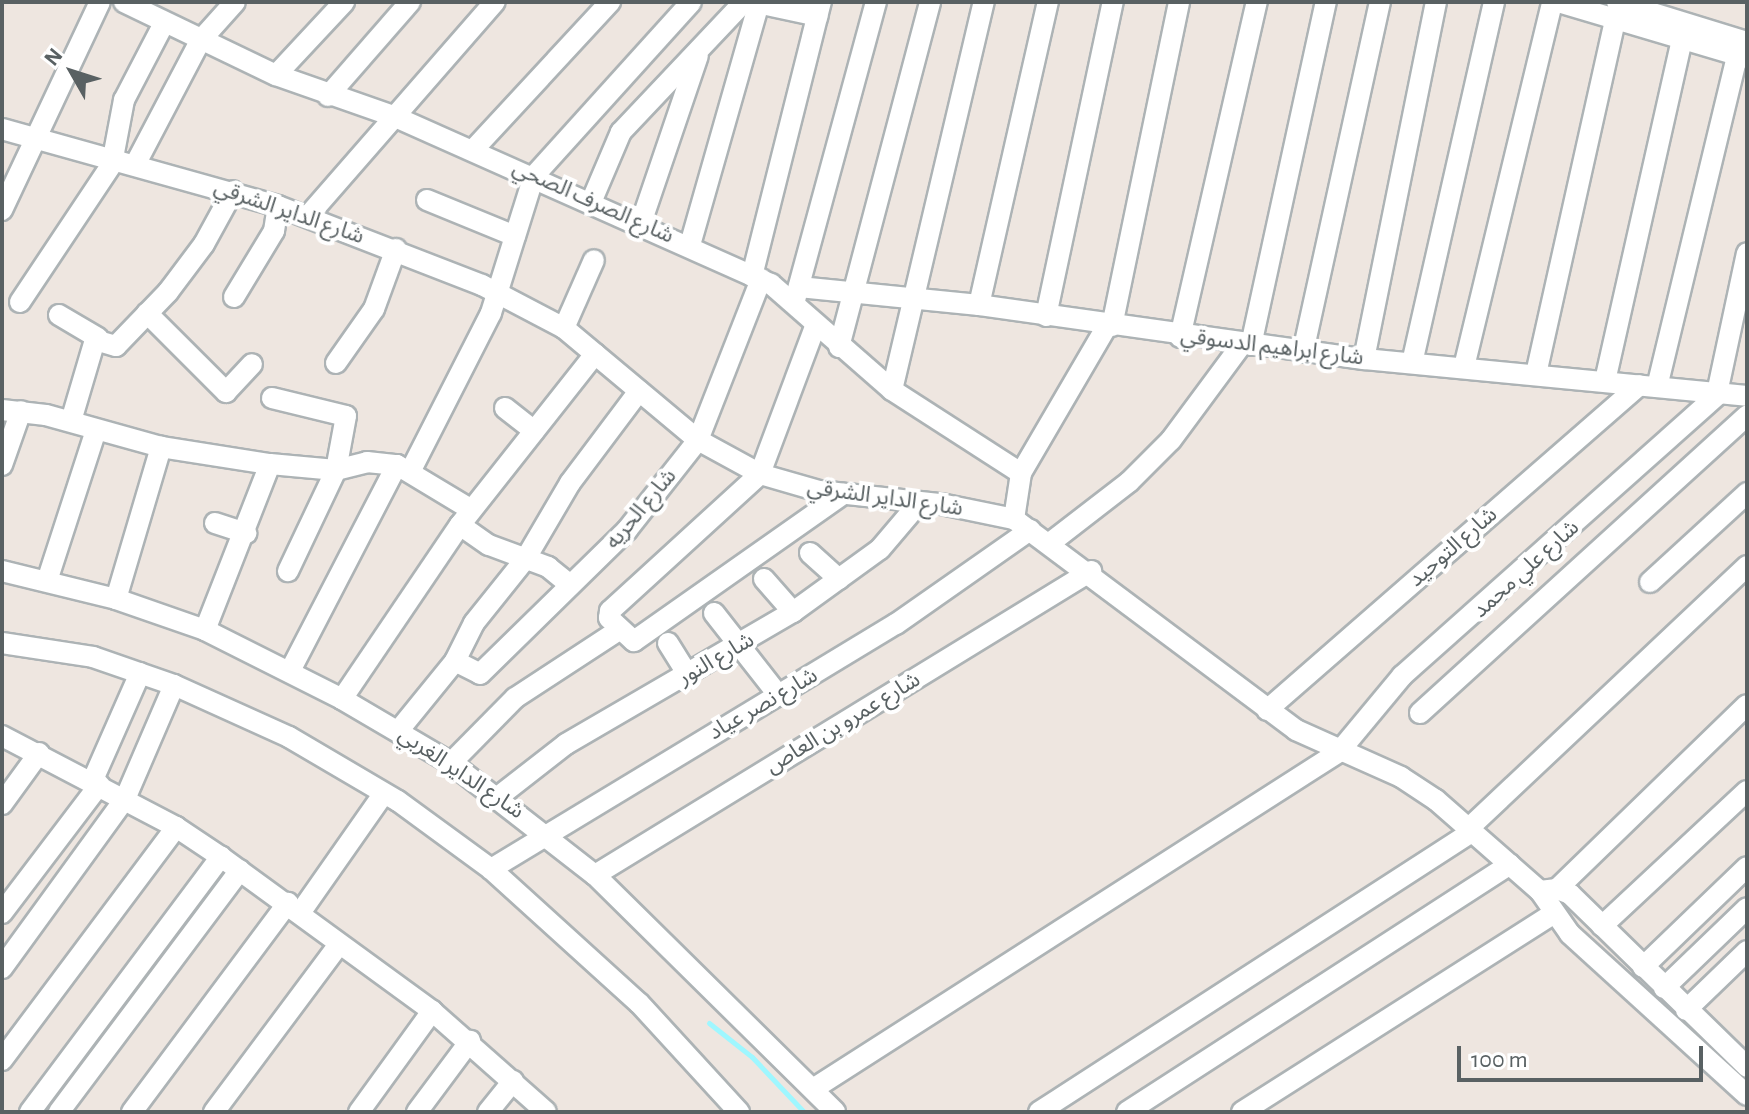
<!DOCTYPE html>
<html>
<head>
<meta charset="utf-8">
<style>
	body { margin:0 }
	#map { position:relative; width:1749px; height:1114px; overflow:hidden; background:#eee6e0; font-family:"Alegreya Sans","Noto Sans Arabic",sans-serif }
	div>[style] { position:absolute }
	[style*='--x'] { left:calc(var(--x)*1px); top:calc(var(--y)*1px); width:calc(var(--w)*1px); rotate:calc(var(--a)*1deg) }
	.stream>* { height:5px; margin:-2.5px; padding:0 2.5px; transform-origin:2.5px; border-radius:2.5px; background:#9ff7ff }
	.roads { filter:drop-shadow(2px 0 #adb3b5) drop-shadow(-2px 0 #adb3b5) drop-shadow(0 2px #adb3b5) drop-shadow(0 -2px #adb3b5) }
	.street>* { height:20px; margin:-10px; padding:0 10px; transform-origin:10px; border-radius:10px; background:#fff }
	span { translate:-50% -50%; white-space:nowrap; text-align:center; line-height:1.15; -webkit-text-stroke:8px #fff; paint-order:stroke }
	.street-label { font-size:22px; color:#596163 }
	.frame { position:absolute; inset:0; border:4px solid #596163; pointer-events:none }
	.north { position:absolute; left:32px; top:32px; width:80px; height:80px; -webkit-text-stroke:6px #fff; paint-order:stroke; rotate:309deg; font-size:22px; font-weight:700; line-height:32px; text-align:center; color:#596163 }
	.north::after { content:''; display:block; margin:auto; width:28px; height:36px; background:#596163; clip-path:polygon(50% 0,100% 100%,50% 72%,0 100%) }
	.scale { position:absolute; left:1457px; top:1046px; width:246px; height:36px; box-sizing:border-box; border:4px solid #596163; border-top:0; padding-left:10px; font-size:24px; line-height:28px; white-space:nowrap; color:#596163; -webkit-text-stroke:6px #fff; paint-order:stroke }
</style>
</head>
<body>
<div id="map">
	<div class="stream">
		<i style="--x:709;--y:1023;--w:55;--a:38.3"></i>
		<i style="--x:752;--y:1057;--w:76;--a:46.6"></i>
	</div>
	<div class="roads">
		<div class="street">
			<i style="--x:124;--y:2;--w:169;--a:25.7"></i>
			<i style="--x:276;--y:75;--w:124;--a:19.3"></i>
			<i style="--x:393;--y:116;--w:414;--a:24"></i>
			<i style="--x:771;--y:284;--w:161;--a:41.2"></i>
			<i style="--x:892;--y:390;--w:153;--a:32.8"></i>
			<i style="--x:753;--y:2;--w:66;--a:12.2"></i>
			<i style="--x:1558;--y:2;--w:197;--a:16.5"></i>
			<i style="--x:1617;--y:2;--w:136;--a:17.1"></i>
			<i style="--x:276;--y:75;--w:100;--a:-47"></i>
			<i style="--x:328;--y:96;--w:125;--a:-48.9"></i>
			<i style="--x:2;--y:129;--w:287;--a:15.6"></i>
			<i style="--x:278;--y:206;--w:219;--a:21.2"></i>
			<i style="--x:482;--y:285;--w:93;--a:27.7"></i>
			<i style="--x:564;--y:328;--w:175;--a:39.9"></i>
			<i style="--x:698;--y:440;--w:71;--a:28.7"></i>
			<i style="--x:760;--y:474;--w:61;--a:16.1"></i>
			<i style="--x:819;--y:491;--w:123;--a:6.1"></i>
			<i style="--x:941;--y:504;--w:75;--a:11.6"></i>
			<i style="--x:1014;--y:519;--w:352;--a:36.8"></i>
			<i style="--x:1296;--y:730;--w:115;--a:24.1"></i>
			<i style="--x:1401;--y:777;--w:42;--a:33.3"></i>
			<i style="--x:1436;--y:800;--w:138;--a:41.2"></i>
			<i style="--x:1540;--y:891;--w:52;--a:55.1"></i>
			<i style="--x:1570;--y:934;--w:239;--a:42.3"></i>
			<i style="--x:473;--y:150;--w:202;--a:-47.2"></i>
			<i style="--x:113;--y:158;--w:59;--a:-79.3"></i>
			<i style="--x:124;--y:100;--w:87;--a:-62.5"></i>
			<i style="--x:136;--y:163;--w:138;--a:-62.3"></i>
			<i style="--x:200;--y:41;--w:52;--a:-48.1"></i>
			<i style="--x:427;--y:200;--w:95;--a:22.2"></i>
			<i style="--x:592;--y:200;--w:74;--a:-66.9"></i>
			<i style="--x:621;--y:132;--w:179;--a:-46.6"></i>
			<i style="--x:2;--y:210;--w:230;--a:-64.8"></i>
			<i style="--x:308;--y:216;--w:284;--a:-48.9"></i>
			<i style="--x:641;--y:223;--w:176;--a:-71.2"></i>
			<i style="--x:690;--y:245;--w:252;--a:-74.1"></i>
			<i style="--x:752;--y:276;--w:283;--a:-75.9"></i>
			<i style="--x:799;--y:287;--w:181;--a:5.7"></i>
			<i style="--x:979;--y:305;--w:389;--a:8"></i>
			<i style="--x:1364;--y:359;--w:385;--a:5.5"></i>
			<i style="--x:234;--y:297;--w:77;--a:-58.8"></i>
			<i style="--x:274;--y:231;--w:25;--a:-81"></i>
			<i style="--x:795;--y:300;--w:309;--a:-74.8"></i>
			<i style="--x:20;--y:302;--w:173;--a:-56.3"></i>
			<i style="--x:979;--y:305;--w:311;--a:-77.2"></i>
			<i style="--x:147;--y:313;--w:112;--a:45"></i>
			<i style="--x:226;--y:392;--w:38;--a:-47"></i>
			<i style="--x:59;--y:315;--w:45;--a:30.5"></i>
			<i style="--x:1046;--y:316;--w:321;--a:-78"></i>
			<i style="--x:816;--y:324;--w:160;--a:110.5"></i>
			<i style="--x:760;--y:474;--w:203;--a:137.6"></i>
			<i style="--x:610;--y:611;--w:7;--a:98"></i>
			<i style="--x:609;--y:618;--w:34;--a:43"></i>
			<i style="--x:634;--y:641;--w:256;--a:-35.1"></i>
			<i style="--x:1112;--y:326;--w:331;--a:-78.3"></i>
			<i style="--x:564;--y:328;--w:74;--a:-66.2"></i>
			<i style="--x:1180;--y:337;--w:344;--a:-77.1"></i>
			<i style="--x:1251;--y:345;--w:351;--a:-77.7"></i>
			<i style="--x:839;--y:347;--w:357;--a:-75.2"></i>
			<i style="--x:1303;--y:352;--w:358;--a:-77.6"></i>
			<i style="--x:1364;--y:359;--w:364;--a:-78.6"></i>
			<i style="--x:336;--y:363;--w:66;--a:-54.9"></i>
			<i style="--x:374;--y:309;--w:64;--a:-69.9"></i>
			<i style="--x:1412;--y:363;--w:370;--a:-77.2"></i>
			<i style="--x:1464;--y:367;--w:375;--a:-76.4"></i>
			<i style="--x:1536;--y:374;--w:363;--a:-77.4"></i>
			<i style="--x:1605;--y:381;--w:351;--a:-77.3"></i>
			<i style="--x:1657;--y:387;--w:341;--a:-76.4"></i>
			<i style="--x:892;--y:390;--w:399;--a:-76.7"></i>
			<i style="--x:1717;--y:393;--w:143;--a:-77.9"></i>
			<i style="--x:272;--y:398;--w:76;--a:13.7"></i>
			<i style="--x:346;--y:416;--w:55;--a:100.5"></i>
			<i style="--x:336;--y:470;--w:112;--a:115.4"></i>
			<i style="--x:505;--y:408;--w:37;--a:38"></i>
			<i style="--x:2;--y:410;--w:44;--a:6.5"></i>
			<i style="--x:46;--y:415;--w:119;--a:15.5"></i>
			<i style="--x:161;--y:447;--w:110;--a:8.9"></i>
			<i style="--x:270;--y:464;--w:66;--a:5.2"></i>
			<i style="--x:336;--y:470;--w:32;--a:-14"></i>
			<i style="--x:367;--y:462;--w:30;--a:6"></i>
			<i style="--x:397;--y:465;--w:87;--a:31"></i>
			<i style="--x:71;--y:421;--w:84;--a:-73.5"></i>
			<i style="--x:95;--y:340;--w:22;--a:16"></i>
			<i style="--x:116;--y:346;--w:75;--a:-46.1"></i>
			<i style="--x:168;--y:292;--w:60;--a:-53.1"></i>
			<i style="--x:204;--y:244;--w:60;--a:-61.3"></i>
			<i style="--x:2;--y:465;--w:57;--a:-70.6"></i>
			<i style="--x:411;--y:470;--w:176;--a:-63"></i>
			<i style="--x:491;--y:313;--w:144;--a:-72.6"></i>
			<i style="--x:534;--y:176;--w:234;--a:-47.9"></i>
			<i style="--x:1014;--y:519;--w:47;--a:-81.3"></i>
			<i style="--x:1021;--y:473;--w:170;--a:-59.7"></i>
			<i style="--x:215;--y:523;--w:33;--a:18"></i>
			<i style="--x:460;--y:525;--w:35;--a:35"></i>
			<i style="--x:489;--y:545;--w:63;--a:20.4"></i>
			<i style="--x:548;--y:567;--w:26;--a:39"></i>
			<i style="--x:1050;--y:543;--w:100;--a:-37.7"></i>
			<i style="--x:1129;--y:482;--w:59;--a:-45"></i>
			<i style="--x:1171;--y:440;--w:119;--a:-53.5"></i>
			<i style="--x:810;--y:553;--w:39;--a:42"></i>
			<i style="--x:2;--y:571;--w:117;--a:13.8"></i>
			<i style="--x:116;--y:599;--w:94;--a:19.2"></i>
			<i style="--x:205;--y:630;--w:153;--a:26.7"></i>
			<i style="--x:342;--y:699;--w:126;--a:30.4"></i>
			<i style="--x:451;--y:763;--w:182;--a:37.9"></i>
			<i style="--x:595;--y:875;--w:337;--a:44.6"></i>
			<i style="--x:764;--y:579;--w:44;--a:48.7"></i>
			<i style="--x:47;--y:581;--w:159;--a:-72"></i>
			<i style="--x:1650;--y:582;--w:132;--a:-42.5"></i>
			<i style="--x:116;--y:599;--w:159;--a:-73.5"></i>
			<i style="--x:714;--y:613;--w:105;--a:51.9"></i>
			<i style="--x:205;--y:630;--w:178;--a:-68.6"></i>
			<i style="--x:2;--y:643;--w:92;--a:8.7"></i>
			<i style="--x:93;--y:657;--w:86;--a:19.1"></i>
			<i style="--x:174;--y:685;--w:126;--a:24.3"></i>
			<i style="--x:289;--y:737;--w:126;--a:30.4"></i>
			<i style="--x:398;--y:801;--w:115;--a:36.2"></i>
			<i style="--x:491;--y:869;--w:200;--a:42.2"></i>
			<i style="--x:639;--y:1003;--w:148;--a:47.5"></i>
			<i style="--x:668;--y:643;--w:38;--a:58"></i>
			<i style="--x:455;--y:661;--w:28;--a:27"></i>
			<i style="--x:480;--y:674;--w:206;--a:-44.4"></i>
			<i style="--x:627;--y:530;--w:115;--a:-51.7"></i>
			<i style="--x:698;--y:440;--w:173;--a:-68.6"></i>
			<i style="--x:290;--y:671;--w:232;--a:-62.6"></i>
			<i style="--x:342;--y:699;--w:210;--a:-55.9"></i>
			<i style="--x:460;--y:525;--w:218;--a:-51.7"></i>
			<i style="--x:1267;--y:710;--w:494;--a:-41.1"></i>
			<i style="--x:1420;--y:713;--w:442;--a:-42.3"></i>
			<i style="--x:399;--y:730;--w:89;--a:-50.9"></i>
			<i style="--x:455;--y:661;--w:42;--a:-63.4"></i>
			<i style="--x:474;--y:623;--w:83;--a:-51.3"></i>
			<i style="--x:526;--y:558;--w:87;--a:-59.6"></i>
			<i style="--x:570;--y:483;--w:115;--a:-53.1"></i>
			<i style="--x:2;--y:736;--w:196;--a:27.6"></i>
			<i style="--x:176;--y:827;--w:54;--a:33.7"></i>
			<i style="--x:221;--y:857;--w:261;--a:36.1"></i>
			<i style="--x:432;--y:1011;--w:152;--a:41.5"></i>
			<i style="--x:451;--y:763;--w:91;--a:-45.4"></i>
			<i style="--x:515;--y:698;--w:124;--a:-33.2"></i>
			<i style="--x:92;--y:782;--w:119;--a:-66.2"></i>
			<i style="--x:498;--y:797;--w:86;--a:-37.9"></i>
			<i style="--x:566;--y:744;--w:263;--a:-30.2"></i>
			<i style="--x:793;--y:612;--w:107;--a:-35.9"></i>
			<i style="--x:880;--y:549;--w:60;--a:-49.7"></i>
			<i style="--x:2;--y:804;--w:63;--a:-54"></i>
			<i style="--x:1469;--y:828;--w:382;--a:-43.3"></i>
			<i style="--x:491;--y:869;--w:473;--a:-31.2"></i>
			<i style="--x:896;--y:624;--w:164;--a:-35"></i>
			<i style="--x:595;--y:875;--w:582;--a:-31.5"></i>
			<i style="--x:1557;--y:889;--w:264;--a:-44.1"></i>
			<i style="--x:1540;--y:891;--w:17;--a:-7"></i>
			<i style="--x:1557;--y:889;--w:14;--a:21"></i>
			<i style="--x:1570;--y:894;--w:248;--a:44.3"></i>
			<i style="--x:2;--y:913;--w:161;--a:-52.8"></i>
			<i style="--x:300;--y:913;--w:146;--a:-55"></i>
			<i style="--x:1602;--y:926;--w:198;--a:-43"></i>
			<i style="--x:1643;--y:967;--w:144;--a:-43.9"></i>
			<i style="--x:2;--y:968;--w:209;--a:-54"></i>
			<i style="--x:125;--y:799;--w:124;--a:-66.7"></i>
			<i style="--x:1664;--y:988;--w:115;--a:-43.9"></i>
			<i style="--x:1686;--y:1010;--w:85;--a:-44"></i>
			<i style="--x:2;--y:1060;--w:291;--a:-53.2"></i>
			<i style="--x:813;--y:1089;--w:625;--a:-32.65"></i>
			<i style="--x:1339;--y:752;--w:99;--a:-50.3"></i>
			<i style="--x:1402;--y:676;--w:426;--a:-41.7"></i>
			<i style="--x:30;--y:1112;--w:319;--a:-53.2"></i>
			<i style="--x:59;--y:1112;--w:302;--a:-53.2"></i>
			<i style="--x:132;--y:1112;--w:261;--a:-53.3"></i>
			<i style="--x:214;--y:1112;--w:209;--a:-53.3"></i>
			<i style="--x:359;--y:1112;--w:125;--a:-54.1"></i>
			<i style="--x:417;--y:1112;--w:89;--a:-53.3"></i>
			<i style="--x:488;--y:1112;--w:40;--a:-51"></i>
			<i style="--x:1039;--y:1112;--w:517;--a:-32.92"></i>
			<i style="--x:1127;--y:1112;--w:456;--a:-32.9"></i>
			<i style="--x:1242;--y:1112;--w:369;--a:-32.5"></i>
		</div>
	</div>
	<div class="street-label">
		<span style="left:593px;top:202px;rotate:24deg">شارع الصرف الصحي</span>
		<span style="left:289px;top:212px;rotate:19deg">شارع الداير الشرقي</span>
		<span style="left:1272px;top:347px;rotate:7deg">شارع ابراهيم الدسوقي</span>
		<span style="left:885px;top:498px;rotate:8deg">شارع الداير الشرقي</span>
		<span style="left:641px;top:509px;rotate:-50deg">شارع الحريه</span>
		<span style="left:1453px;top:547px;rotate:-41deg">شارع التوحيد</span>
		<span style="left:1526px;top:569px;rotate:-42deg">شارع علي محمد</span>
		<span style="left:716px;top:659px;rotate:-30deg">شارع النور</span>
		<span style="left:763px;top:704px;rotate:-30deg">شارع نصر عياد</span>
		<span style="left:843px;top:723px;rotate:-31deg">شارع عمرو بن العاص</span>
		<span style="left:461px;top:773px;rotate:34deg">شارع الداير الغربي</span>
	</div>
	<div class="frame"></div>
	<div class="north">N</div>
	<div class="scale">100 m</div>
</div>
</body>
</html>
